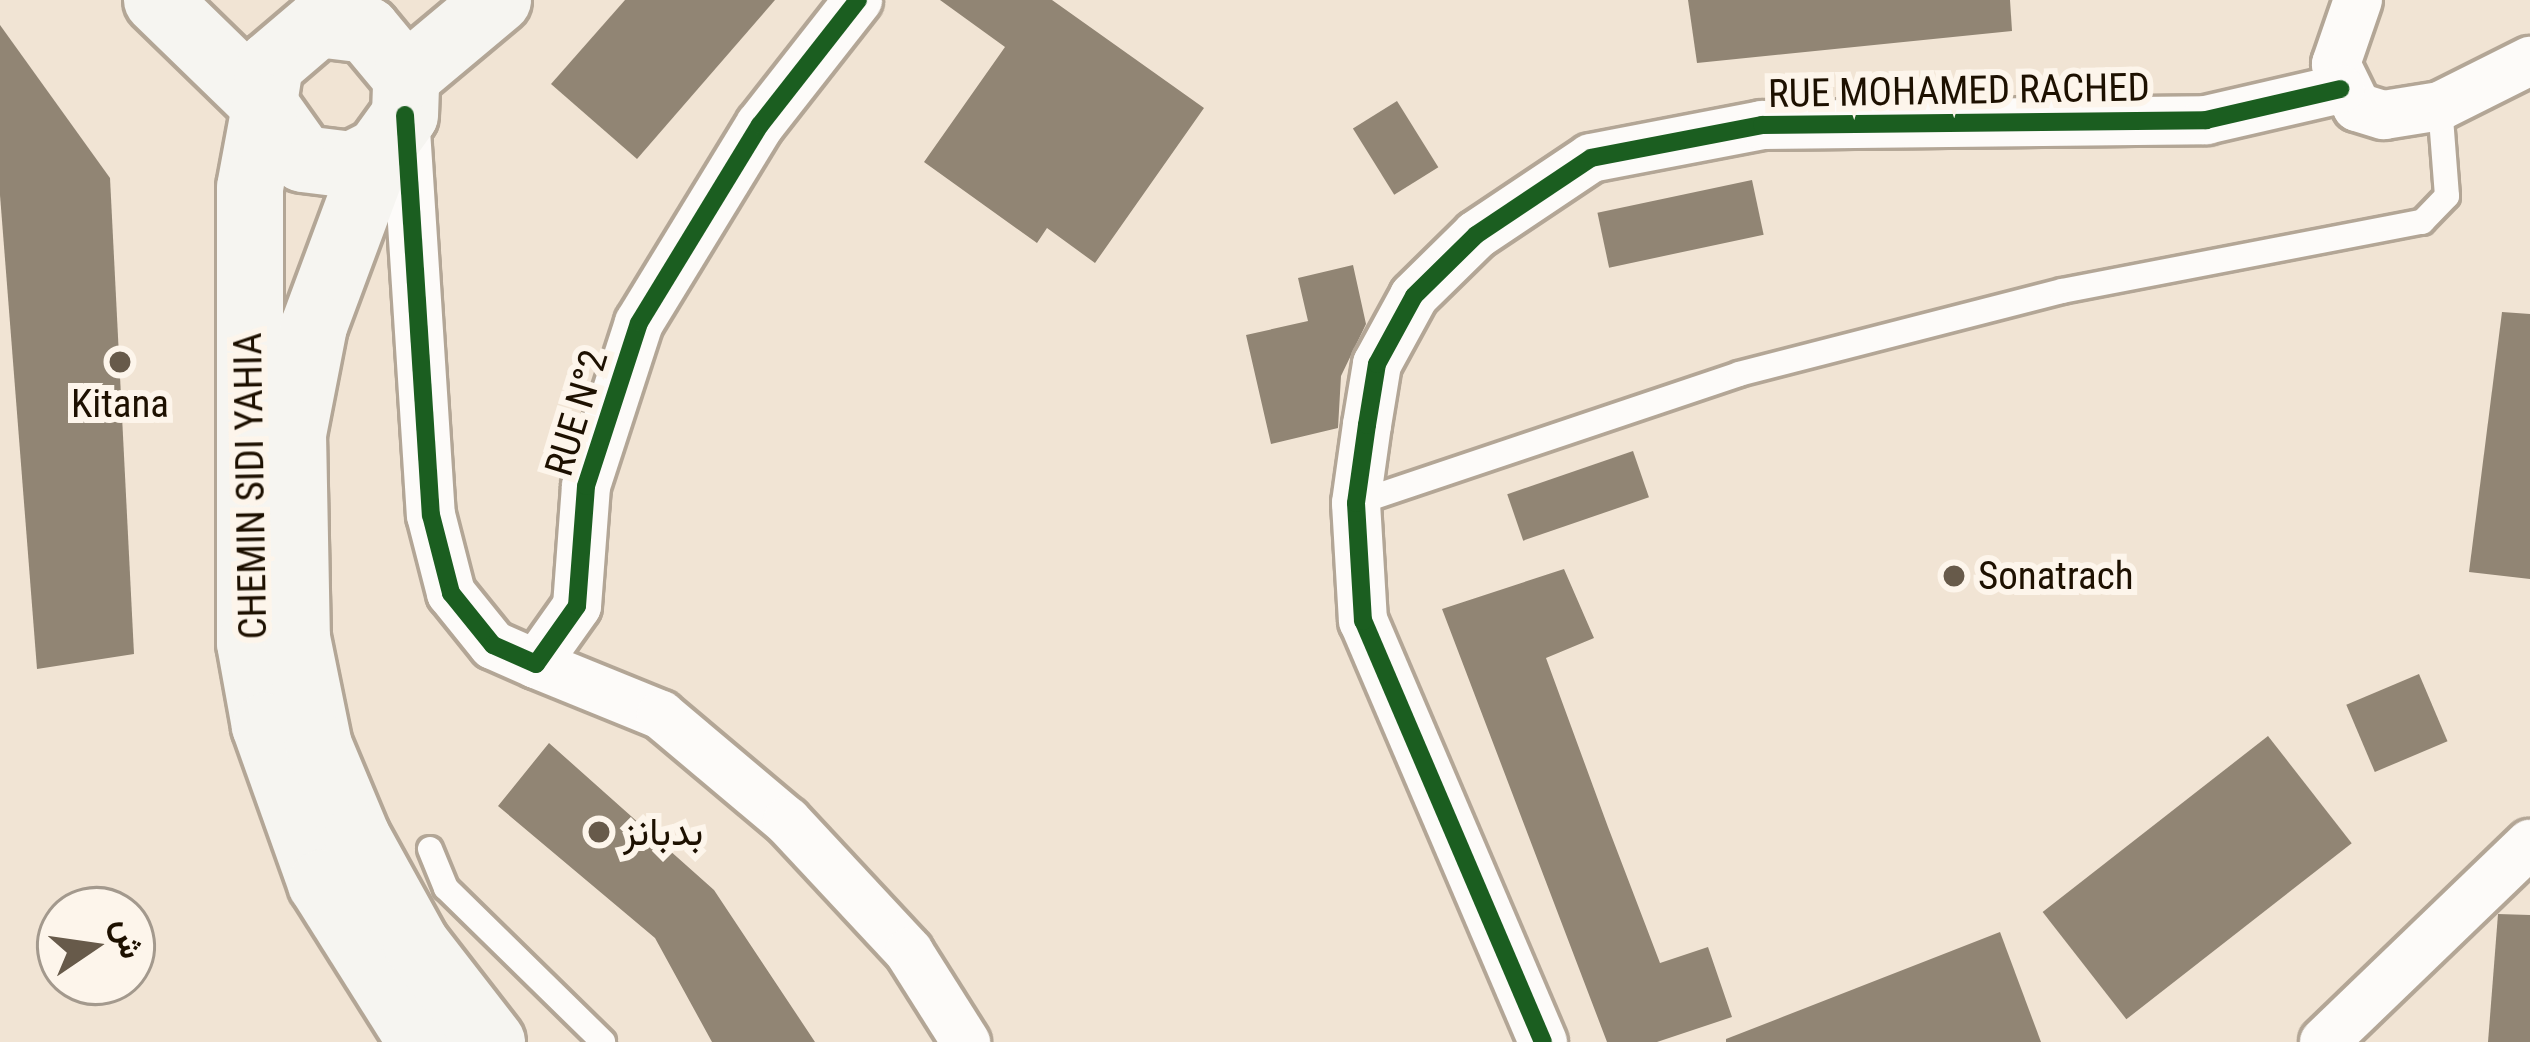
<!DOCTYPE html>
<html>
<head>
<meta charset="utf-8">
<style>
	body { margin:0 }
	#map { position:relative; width:2530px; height:1042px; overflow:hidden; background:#f1e4d4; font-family:"Roboto Condensed",Vazirmatn,sans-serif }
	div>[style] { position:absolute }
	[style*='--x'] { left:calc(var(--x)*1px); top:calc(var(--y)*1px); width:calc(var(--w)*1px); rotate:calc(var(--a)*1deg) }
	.building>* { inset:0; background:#918574; transform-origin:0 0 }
	.roads { filter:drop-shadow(3px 0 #b3a696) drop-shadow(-3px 0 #b3a696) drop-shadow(0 3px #b3a696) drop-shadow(0 -3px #b3a696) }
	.service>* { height:24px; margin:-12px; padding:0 12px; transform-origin:12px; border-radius:12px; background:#fdfbf9 }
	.minor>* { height:48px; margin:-24px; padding:0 24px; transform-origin:24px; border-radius:24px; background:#fdfbf9 }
	.secondary>* { height:66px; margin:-33px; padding:0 33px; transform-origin:33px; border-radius:33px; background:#f6f5f1 }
	.cycleway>* { height:18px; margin:-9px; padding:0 9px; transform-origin:9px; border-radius:9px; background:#1b5e20 }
	.dots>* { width:33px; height:33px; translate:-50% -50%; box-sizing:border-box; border:6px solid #fdf5eb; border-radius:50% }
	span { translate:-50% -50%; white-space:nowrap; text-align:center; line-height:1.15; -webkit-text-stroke:12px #fdf5eb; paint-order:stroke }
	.street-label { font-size:39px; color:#1d1000 }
	.poi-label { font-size:39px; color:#1d1000 }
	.left { translate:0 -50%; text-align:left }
	.north { position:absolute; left:36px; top:886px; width:120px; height:120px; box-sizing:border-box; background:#fdf5eb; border:3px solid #a3998d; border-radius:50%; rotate:77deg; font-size:33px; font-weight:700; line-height:48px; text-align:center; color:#1d1000 }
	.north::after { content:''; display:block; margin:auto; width:42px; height:54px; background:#675a4a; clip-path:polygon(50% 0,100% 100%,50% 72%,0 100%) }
</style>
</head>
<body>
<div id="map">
	<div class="building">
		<i style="clip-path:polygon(625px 0,775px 0,637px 159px,551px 84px)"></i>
		<i style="clip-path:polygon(940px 0,1052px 0,1204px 108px,1095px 263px,1047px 228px,1037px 243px,924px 162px,1005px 47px)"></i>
		<i style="clip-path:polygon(1688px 0,2010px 0,2012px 31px,1697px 63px)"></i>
		<i style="clip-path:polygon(0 25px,110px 178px,134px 654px,37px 669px,0 195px)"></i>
		<i style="left:1397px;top:101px;width:78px;height:52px;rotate:58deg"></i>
		<i style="left:1752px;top:180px;width:56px;height:158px;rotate:78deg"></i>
		<i style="clip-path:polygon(1353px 265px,1366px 324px,1341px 376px,1338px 428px,1271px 444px,1246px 335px,1308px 321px,1298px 278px)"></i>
		<i style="clip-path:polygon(2502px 312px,2530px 314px,2530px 579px,2469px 572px)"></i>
		<i style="left:1633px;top:451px;width:49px;height:133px;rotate:71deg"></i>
		<i style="clip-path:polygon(1564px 569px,1594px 638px,1546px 658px,1608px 827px,1660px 963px,1708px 947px,1732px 1017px,1657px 1042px,1607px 1042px,1442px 609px)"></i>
		<i style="left:2419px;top:674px;width:73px;height:79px;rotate:67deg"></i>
		<i style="left:2268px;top:736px;width:136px;height:286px;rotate:52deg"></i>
		<i style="clip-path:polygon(549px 743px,714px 890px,815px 1042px,712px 1042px,655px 938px,498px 806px)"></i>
		<i style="clip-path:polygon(2498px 914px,2530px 915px,2530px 1042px,2488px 1042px)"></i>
		<i style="clip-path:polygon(2000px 932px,2041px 1042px,1726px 1042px,1726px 1039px)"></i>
	</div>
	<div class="roads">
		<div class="service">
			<i style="--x:1356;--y:503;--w:404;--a:-18.6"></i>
			<i style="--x:1739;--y:374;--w:333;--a:-14.4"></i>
			<i style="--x:2062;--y:291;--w:367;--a:-10.9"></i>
			<i style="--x:2422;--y:222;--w:36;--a:-46"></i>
			<i style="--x:2447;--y:196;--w:90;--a:-94.4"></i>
			<i style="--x:430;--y:849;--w:42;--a:67.7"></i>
			<i style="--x:446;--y:888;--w:220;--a:44.4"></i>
		</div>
		<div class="minor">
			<i style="--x:2358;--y:0;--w:68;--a:109"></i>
			<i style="--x:2336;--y:64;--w:48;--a:64"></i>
			<i style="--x:2357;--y:107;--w:28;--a:17"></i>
			<i style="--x:2384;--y:115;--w:57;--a:-9.1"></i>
			<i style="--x:2440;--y:106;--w:101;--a:-26.6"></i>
			<i style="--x:405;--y:115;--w:401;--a:86.3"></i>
			<i style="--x:431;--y:515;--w:81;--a:75.6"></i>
			<i style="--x:451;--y:593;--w:67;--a:51.1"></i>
			<i style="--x:493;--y:645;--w:47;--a:23.8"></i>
			<i style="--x:536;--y:664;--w:71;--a:-54.7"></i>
			<i style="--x:577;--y:606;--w:120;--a:-85.7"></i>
			<i style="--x:586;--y:486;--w:171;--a:-72"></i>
			<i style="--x:639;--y:323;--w:232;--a:-58.6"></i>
			<i style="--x:760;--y:125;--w:159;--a:-51.9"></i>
			<i style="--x:536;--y:664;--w:135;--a:22.2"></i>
			<i style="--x:661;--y:715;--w:165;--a:40.1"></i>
			<i style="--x:787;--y:821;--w:179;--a:47"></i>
			<i style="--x:909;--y:952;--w:107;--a:57.7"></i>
			<i style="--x:1543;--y:1042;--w:458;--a:-113.1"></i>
			<i style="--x:1363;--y:621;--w:118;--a:-93.4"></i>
			<i style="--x:1356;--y:503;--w:79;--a:-82"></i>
			<i style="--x:1367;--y:425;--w:62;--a:-80.7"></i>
			<i style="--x:1377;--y:364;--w:77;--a:-61.4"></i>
			<i style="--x:1414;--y:296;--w:87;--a:-44.5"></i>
			<i style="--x:1476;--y:235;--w:138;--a:-33.8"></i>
			<i style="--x:1591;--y:158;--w:174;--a:-10.9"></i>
			<i style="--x:1762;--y:125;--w:444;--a:-0.6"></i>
			<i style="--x:2206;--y:120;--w:138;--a:-13"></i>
			<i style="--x:2324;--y:1042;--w:286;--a:-43.9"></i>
		</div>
		<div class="secondary">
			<i style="--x:157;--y:0;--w:149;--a:44.2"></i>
			<i style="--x:264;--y:104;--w:67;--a:54.7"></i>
			<i style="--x:303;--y:159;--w:49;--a:7"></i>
			<i style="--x:352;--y:165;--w:30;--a:-27"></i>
			<i style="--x:379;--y:151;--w:44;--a:-54.2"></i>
			<i style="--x:405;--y:115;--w:38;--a:-88"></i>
			<i style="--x:406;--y:77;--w:61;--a:-129.7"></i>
			<i style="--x:367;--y:30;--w:49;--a:-173"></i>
			<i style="--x:318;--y:24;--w:63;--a:139.5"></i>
			<i style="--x:270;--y:65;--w:39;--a:99"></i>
			<i style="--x:406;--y:77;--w:120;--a:-39.9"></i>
			<i style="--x:265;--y:107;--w:82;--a:100.5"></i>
			<i style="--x:250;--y:188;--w:455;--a:90"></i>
			<i style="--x:250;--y:643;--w:84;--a:79.8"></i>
			<i style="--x:265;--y:726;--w:167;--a:70.4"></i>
			<i style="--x:321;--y:883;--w:188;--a:57.8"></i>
			<i style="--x:379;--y:151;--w:187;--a:110.4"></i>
			<i style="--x:314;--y:326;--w:110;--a:101"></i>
			<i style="--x:293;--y:434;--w:204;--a:88.9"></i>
			<i style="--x:297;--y:638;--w:110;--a:78.5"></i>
			<i style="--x:319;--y:746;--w:99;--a:67.3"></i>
			<i style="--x:357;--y:837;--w:122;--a:61.1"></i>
			<i style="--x:416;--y:944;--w:124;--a:52.2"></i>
		</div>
	</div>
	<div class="cycleway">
		<i style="--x:405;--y:115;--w:401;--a:86.3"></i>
		<i style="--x:431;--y:515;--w:81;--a:75.6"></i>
		<i style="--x:451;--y:593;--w:67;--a:51.1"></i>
		<i style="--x:493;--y:645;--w:47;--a:23.8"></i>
		<i style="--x:536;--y:664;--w:71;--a:-54.7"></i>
		<i style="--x:577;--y:606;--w:120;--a:-85.7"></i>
		<i style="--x:586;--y:486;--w:171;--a:-72"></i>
		<i style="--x:639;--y:323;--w:232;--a:-58.6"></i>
		<i style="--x:760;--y:125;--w:159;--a:-51.9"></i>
		<i style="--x:1543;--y:1042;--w:458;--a:-113.1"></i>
		<i style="--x:1363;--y:621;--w:118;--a:-93.4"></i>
		<i style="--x:1356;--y:503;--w:79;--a:-82"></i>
		<i style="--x:1367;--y:425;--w:62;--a:-80.7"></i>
		<i style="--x:1377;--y:364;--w:77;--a:-61.4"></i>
		<i style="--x:1414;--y:296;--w:87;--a:-44.5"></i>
		<i style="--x:1476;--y:235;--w:138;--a:-33.8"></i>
		<i style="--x:1591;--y:158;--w:174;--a:-10.9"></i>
		<i style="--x:1762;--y:125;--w:444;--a:-0.6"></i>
		<i style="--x:2206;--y:120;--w:138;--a:-13"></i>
	</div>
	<div class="dots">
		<i style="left:120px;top:362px;background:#675a4a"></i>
		<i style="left:1954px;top:576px;background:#675a4a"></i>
		<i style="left:599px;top:832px;background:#675a4a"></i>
	</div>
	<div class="street-label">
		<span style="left:1959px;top:91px;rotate:-1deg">RUE MOHAMED RACHED</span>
		<span style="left:577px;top:413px;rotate:-73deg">RUE N°2</span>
		<span style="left:251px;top:486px;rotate:-91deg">CHEMIN SIDI YAHIA</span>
	</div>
	<div class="poi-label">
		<span style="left:120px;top:404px">Kitana</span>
		<span class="left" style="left:1978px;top:576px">Sonatrach</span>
		<span class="left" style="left:623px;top:832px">بدبانز</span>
	</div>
	<div class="north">ش</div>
</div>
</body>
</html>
